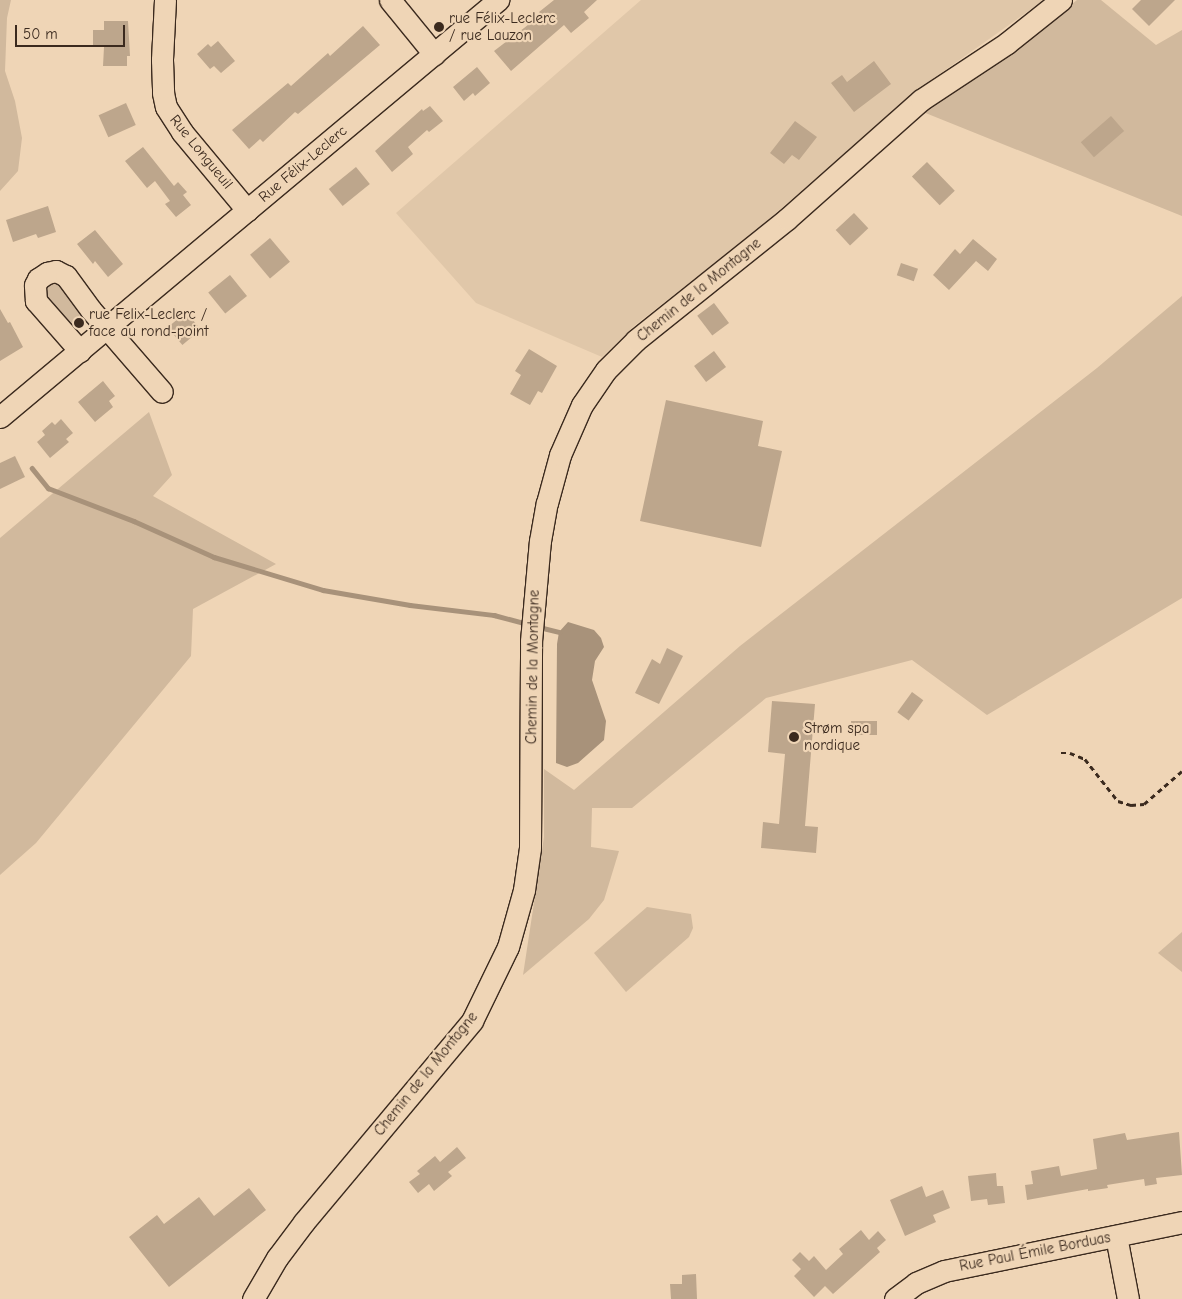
<!DOCTYPE html>
<html>
<head>
<meta charset="utf-8">
<style>
	body { margin:0 }
	#map { position:relative; width:1182px; height:1299px; overflow:hidden; background:#efd5b6; font-family:"Comic Neue",sans-serif }
	div>[style] { position:absolute }
	[style*='--x'] { left:calc(var(--x)*1px); top:calc(var(--y)*1px); width:calc(var(--w)*1px); rotate:calc(var(--a)*1deg) }
	.built>* { inset:0; background:#e0c7a9 }
	.green>* { inset:0; background:#d1b99d }
	.water>* { inset:0; background:#a8927a }
	.stream>* { height:4.5px; margin:-2.25px; padding:0 2.25px; transform-origin:2.25px; border-radius:2.25px; background:#a8927a }
	.building>* { inset:0; background:#bda68c; transform-origin:0 0 }
	.path>* { height:2.5px; margin-top:-1.25px; transform-origin:0; background:repeating-linear-gradient(90deg,#3b2a1e 0 5px,transparent 0 9px) }
	.roads { filter:drop-shadow(1px 0 #3b2a1e) drop-shadow(-1px 0 #3b2a1e) drop-shadow(0 1px #3b2a1e) drop-shadow(0 -1px #3b2a1e) }
	.minor>* { height:21px; margin:-10.5px; padding:0 10.5px; transform-origin:10.5px; border-radius:10.5px; background:#efd5b6 }
	.dots>* { width:14px; height:14px; translate:-50% -50%; box-sizing:border-box; border:2px solid #efd5b6; border-radius:50% }
	span { translate:-50% -50%; white-space:nowrap; text-align:center; line-height:1.15; -webkit-text-stroke:4.5px #efd5b6; paint-order:stroke }
	.poi-label { font-size:15px; color:#3b2a1e }
	.left { translate:0 -50%; text-align:left }
	.street-label { font-size:15px; color:#3b2a1e }
	.scale { position:absolute; left:15px; top:25px; width:110px; height:22px; box-sizing:border-box; border:2px solid #3b2a1e; border-top:0; padding-left:6px; font-size:15px; line-height:18px; white-space:nowrap; color:#3b2a1e; -webkit-text-stroke:4px #efd5b6; paint-order:stroke }
</style>
</head>
<body>
<div id="map">
	<div class="built">
		<i style="clip-path:polygon(641px 0,1044px 0,917px 90px,753px 233px,634px 326px,602px 357px,476px 303px,396px 213px)"></i>
	</div>
	<div class="green">
		<i style="clip-path:polygon(0 0,11px 0,7px 18px,5px 71px,15px 101px,22px 138px,18px 171px,0 191px)"></i>
		<i style="clip-path:polygon(1077px 0,1101px 0,1156px 45px,1182px 30px,1182px 216px,923px 112px,1031px 38px)"></i>
		<i style="clip-path:polygon(51px 281px,59px 282px,80px 312px,79px 321px,70px 323px,45px 301px,42px 289px)"></i>
		<i style="clip-path:polygon(1182px 296px,1182px 598px,987px 715px,912px 660px,766px 698px,632px 808px,592px 808px,591px 847px,619px 851px,604px 900px,589px 919px,523px 975px,544px 837px,544px 769px,574px 790px,740px 646px,1097px 368px)"></i>
		<i style="clip-path:polygon(149px 412px,172px 475px,153px 496px,276px 564px,193px 609px,191px 656px,36px 843px,0 875px,0 538px)"></i>
		<i style="clip-path:polygon(647px 907px,691px 914px,693px 928px,689px 937px,626px 992px,594px 953px)"></i>
		<i style="clip-path:polygon(1182px 932px,1182px 972px,1158px 953px)"></i>
	</div>
	<div class="water">
		<i style="clip-path:polygon(568px 622px,594px 630px,601px 638px,604px 647px,595px 661px,592px 680px,606px 721px,604px 740px,578px 763px,567px 767px,556px 763px,557px 644px,559px 632px)"></i>
	</div>
	<div class="stream">
		<i style="--x:32;--y:468;--w:26;--a:51"></i>
		<i style="--x:48;--y:488;--w:92;--a:21"></i>
		<i style="--x:134;--y:521;--w:88;--a:24.2"></i>
		<i style="--x:214;--y:557;--w:114;--a:16.8"></i>
		<i style="--x:323;--y:590;--w:88;--a:9.8"></i>
		<i style="--x:410;--y:605;--w:85;--a:6.8"></i>
		<i style="--x:494;--y:615;--w:34;--a:15"></i>
		<i style="--x:539;--y:627;--w:21;--a:14"></i>
	</div>
	<div class="building">
		<i style="clip-path:polygon(554px 0,597px 0,584px 12px,589px 18px,571px 33px,564px 25px,511px 71px,494px 51px,541px 15px,539px 12px)"></i>
		<i style="clip-path:polygon(1141px 0,1175px 0,1149px 26px,1132px 9px)"></i>
		<i style="clip-path:polygon(104px 21px,128px 21px,130px 56px,127px 56px,127px 66px,103px 66px,104px 47px,93px 47px,93px 30px,104px 30px)"></i>
		<i style="clip-path:polygon(363px 26px,380px 45px,298px 114px,295px 112px,263px 142px,260px 139px,249px 149px,232px 130px,288px 83px,291px 86px,328px 53px,330px 56px)"></i>
		<i style="clip-path:polygon(218px 41px,235px 61px,221px 73px,214px 66px,210px 69px,197px 54px,208px 44px,211px 47px)"></i>
		<i style="clip-path:polygon(874px 61px,891px 84px,854px 112px,831px 83px,842px 75px,847px 82px)"></i>
		<i style="clip-path:polygon(477px 67px,490px 83px,475px 96px,473px 93px,464px 101px,453px 87px)"></i>
		<i style="left:126px;top:103px;width:24px;height:30px;rotate:66deg"></i>
		<i style="clip-path:polygon(430px 106px,443px 121px,429px 132px,427px 130px,408px 147px,413px 154px,392px 172px,375px 151px,422px 109px,423px 111px)"></i>
		<i style="left:1111px;top:116px;width:20px;height:40px;rotate:49deg"></i>
		<i style="clip-path:polygon(795px 121px,817px 137px,799px 160px,792px 155px,784px 164px,770px 153px)"></i>
		<i style="clip-path:polygon(143px 147px,174px 186px,178px 182px,187px 192px,183px 195px,191px 205px,176px 217px,165px 204px,170px 201px,155px 181px,147px 188px,125px 161px)"></i>
		<i style="left:927px;top:162px;width:40px;height:21px;rotate:46deg"></i>
		<i style="left:356px;top:167px;width:22px;height:35px;rotate:51deg"></i>
		<i style="clip-path:polygon(48px 206px,56px 232px,38px 238px,36px 234px,13px 242px,6px 220px)"></i>
		<i style="left:854px;top:213px;width:21px;height:25px;rotate:47deg"></i>
		<i style="clip-path:polygon(95px 230px,123px 264px,108px 277px,95px 261px,93px 264px,77px 244px)"></i>
		<i style="left:270px;top:238px;width:31px;height:26px;rotate:50deg"></i>
		<i style="clip-path:polygon(973px 239px,997px 259px,988px 271px,976px 261px,949px 290px,933px 275px,955px 249px,960px 254px)"></i>
		<i style="left:901px;top:263px;width:18px;height:13px;rotate:19deg"></i>
		<i style="left:230px;top:275px;width:27px;height:28px;rotate:51deg"></i>
		<i style="left:714px;top:303px;width:25px;height:21px;rotate:53deg"></i>
		<i style="clip-path:polygon(0 309px,8px 323px,10px 322px,23px 347px,0 361px)"></i>
		<i style="left:186px;top:312px;width:23px;height:24px;rotate:50deg"></i>
		<i style="clip-path:polygon(529px 349px,557px 366px,542px 393px,538px 391px,530px 405px,510px 394px,521px 375px,515px 371px)"></i>
		<i style="left:714px;top:351px;width:20px;height:25px;rotate:53deg"></i>
		<i style="clip-path:polygon(103px 381px,115px 396px,109px 401px,113px 407px,95px 422px,78px 402px)"></i>
		<i style="clip-path:polygon(666px 400px,763px 421px,758px 446px,782px 451px,761px 547px,640px 521px)"></i>
		<i style="clip-path:polygon(61px 419px,73px 433px,66px 439px,69px 442px,50px 458px,37px 442px,45px 435px,42px 431px,52px 422px,55px 425px)"></i>
		<i style="clip-path:polygon(15px 456px,25px 477px,0 489px,0 463px)"></i>
		<i style="clip-path:polygon(667px 648px,683px 656px,659px 704px,635px 693px,652px 659px,660px 664px)"></i>
		<i style="left:912px;top:692px;width:14px;height:25px;rotate:36deg"></i>
		<i style="clip-path:polygon(772px 701px,815px 704px,805px 826px,818px 827px,816px 853px,761px 848px,763px 822px,779px 824px,785px 754px,768px 752px)"></i>
		<i style="left:851px;top:721px;width:26px;height:14px"></i>
		<i style="clip-path:polygon(1179px 1132px,1182px 1175px,1156px 1178px,1157px 1184px,1145px 1186px,1144px 1179px,1107px 1185px,1108px 1188px,1088px 1191px,1088px 1189px,1027px 1200px,1025px 1185px,1033px 1184px,1031px 1171px,1059px 1166px,1061px 1176px,1097px 1169px,1093px 1139px,1125px 1133px,1127px 1140px)"></i>
		<i style="clip-path:polygon(457px 1147px,466px 1158px,448px 1172px,452px 1176px,434px 1191px,429px 1184px,418px 1193px,409px 1182px,420px 1174px,417px 1171px,435px 1156px,440px 1162px)"></i>
		<i style="clip-path:polygon(996px 1173px,997px 1186px,1003px 1186px,1005px 1203px,988px 1205px,987px 1199px,971px 1201px,968px 1176px)"></i>
		<i style="clip-path:polygon(922px 1186px,926px 1197px,943px 1190px,950px 1208px,933px 1215px,936px 1222px,905px 1236px,890px 1200px)"></i>
		<i style="clip-path:polygon(249px 1188px,266px 1210px,169px 1287px,129px 1237px,157px 1215px,164px 1224px,199px 1197px,214px 1216px)"></i>
		<i style="clip-path:polygon(861px 1230px,869px 1240px,878px 1231px,886px 1240px,877px 1248px,880px 1252px,833px 1294px,825px 1286px,814px 1297px,794px 1276px,801px 1269px,792px 1260px,800px 1252px,809px 1261px,814px 1256px,826px 1270px,843px 1254px,839px 1249px)"></i>
		<i style="clip-path:polygon(696px 1274px,697px 1299px,671px 1299px,670px 1284px,682px 1284px,682px 1275px)"></i>
	</div>
	<div class="path">
		<i style="--x:1061;--y:753;--w:9;--a:0"></i>
		<i style="--x:1070;--y:753;--w:16;--a:22"></i>
		<i style="--x:1085;--y:759;--w:53;--a:51.8"></i>
		<i style="--x:1118;--y:801;--w:14;--a:17"></i>
		<i style="--x:1131;--y:805;--w:13;--a:-4"></i>
		<i style="--x:1144;--y:804;--w:50;--a:-41"></i>
	</div>
	<div class="roads">
		<div class="minor">
			<i style="--x:165;--y:0;--w:60;--a:92.9"></i>
			<i style="--x:162;--y:60;--w:33;--a:88"></i>
			<i style="--x:163;--y:93;--w:14;--a:78"></i>
			<i style="--x:166;--y:107;--w:30;--a:57"></i>
			<i style="--x:182;--y:132;--w:102;--a:50.2"></i>
			<i style="--x:390;--y:0;--w:70;--a:50.8"></i>
			<i style="--x:80;--y:351;--w:67;--a:-131.3"></i>
			<i style="--x:36;--y:301;--w:16;--a:-94"></i>
			<i style="--x:35;--y:285;--w:7;--a:-63"></i>
			<i style="--x:38;--y:279;--w:11;--a:-34"></i>
			<i style="--x:47;--y:273;--w:9;--a:-13"></i>
			<i style="--x:56;--y:271;--w:11;--a:27"></i>
			<i style="--x:66;--y:276;--w:42;--a:53.7"></i>
			<i style="--x:91;--y:310;--w:108;--a:49.1"></i>
			<i style="--x:0;--y:417;--w:650;--a:-39.94"></i>
			<i style="--x:1116;--y:1236;--w:64;--a:79.2"></i>
			<i style="--x:253;--y:1299;--w:48;--a:-59.7"></i>
			<i style="--x:277;--y:1258;--w:45;--a:-53.1"></i>
			<i style="--x:304;--y:1222;--w:262;--a:-50.1"></i>
			<i style="--x:472;--y:1021;--w:82;--a:-64.1"></i>
			<i style="--x:508;--y:947;--w:59;--a:-74.3"></i>
			<i style="--x:524;--y:890;--w:42;--a:-81.9"></i>
			<i style="--x:530;--y:848;--w:207;--a:-89.7"></i>
			<i style="--x:531;--y:641;--w:100;--a:-84.9"></i>
			<i style="--x:540;--y:541;--w:39;--a:-80"></i>
			<i style="--x:547;--y:503;--w:50;--a:-74.8"></i>
			<i style="--x:560;--y:455;--w:55;--a:-66.3"></i>
			<i style="--x:582;--y:405;--w:42;--a:-55.6"></i>
			<i style="--x:606;--y:370;--w:42;--a:-45"></i>
			<i style="--x:636;--y:340;--w:193;--a:-38.7"></i>
			<i style="--x:787;--y:219;--w:179;--a:-41.6"></i>
			<i style="--x:921;--y:100;--w:103;--a:-33.5"></i>
			<i style="--x:1007;--y:43;--w:69;--a:-38.5"></i>
			<i style="--x:895;--y:1299;--w:26;--a:-37"></i>
			<i style="--x:916;--y:1283;--w:30;--a:-23"></i>
			<i style="--x:944;--y:1271;--w:243;--a:-11.6"></i>
		</div>
	</div>
	<div class="dots">
		<i style="left:439px;top:27px;background:#3b2a1e"></i>
		<i style="left:79px;top:323px;background:#3b2a1e"></i>
		<i style="left:794px;top:737px;background:#3b2a1e"></i>
	</div>
	<div class="poi-label">
		<span class="left" style="left:449px;top:27px">rue Félix-Leclerc<br>/ rue Lauzon</span>
		<span class="left" style="left:89px;top:323px">rue Felix-Leclerc /<br>face au rond-point</span>
		<span class="left" style="left:804px;top:737px">Strøm spa<br>nordique</span>
	</div>
	<div class="street-label">
		<span style="left:201px;top:152px;rotate:51deg">Rue Longueuil</span>
		<span style="left:303px;top:164px;rotate:-40deg">Rue Félix-Leclerc</span>
		<span style="left:699px;top:290px;rotate:-39deg">Chemin de la Montagne</span>
		<span style="left:533px;top:667px;rotate:-89deg">Chemin de la Montagne</span>
		<span style="left:426px;top:1074px;rotate:-51deg">Chemin de la Montagne</span>
		<span style="left:1035px;top:1252px;rotate:-11deg">Rue Paul Émile Borduas</span>
	</div>
	<div class="scale">50 m</div>
</div>
</body>
</html>
